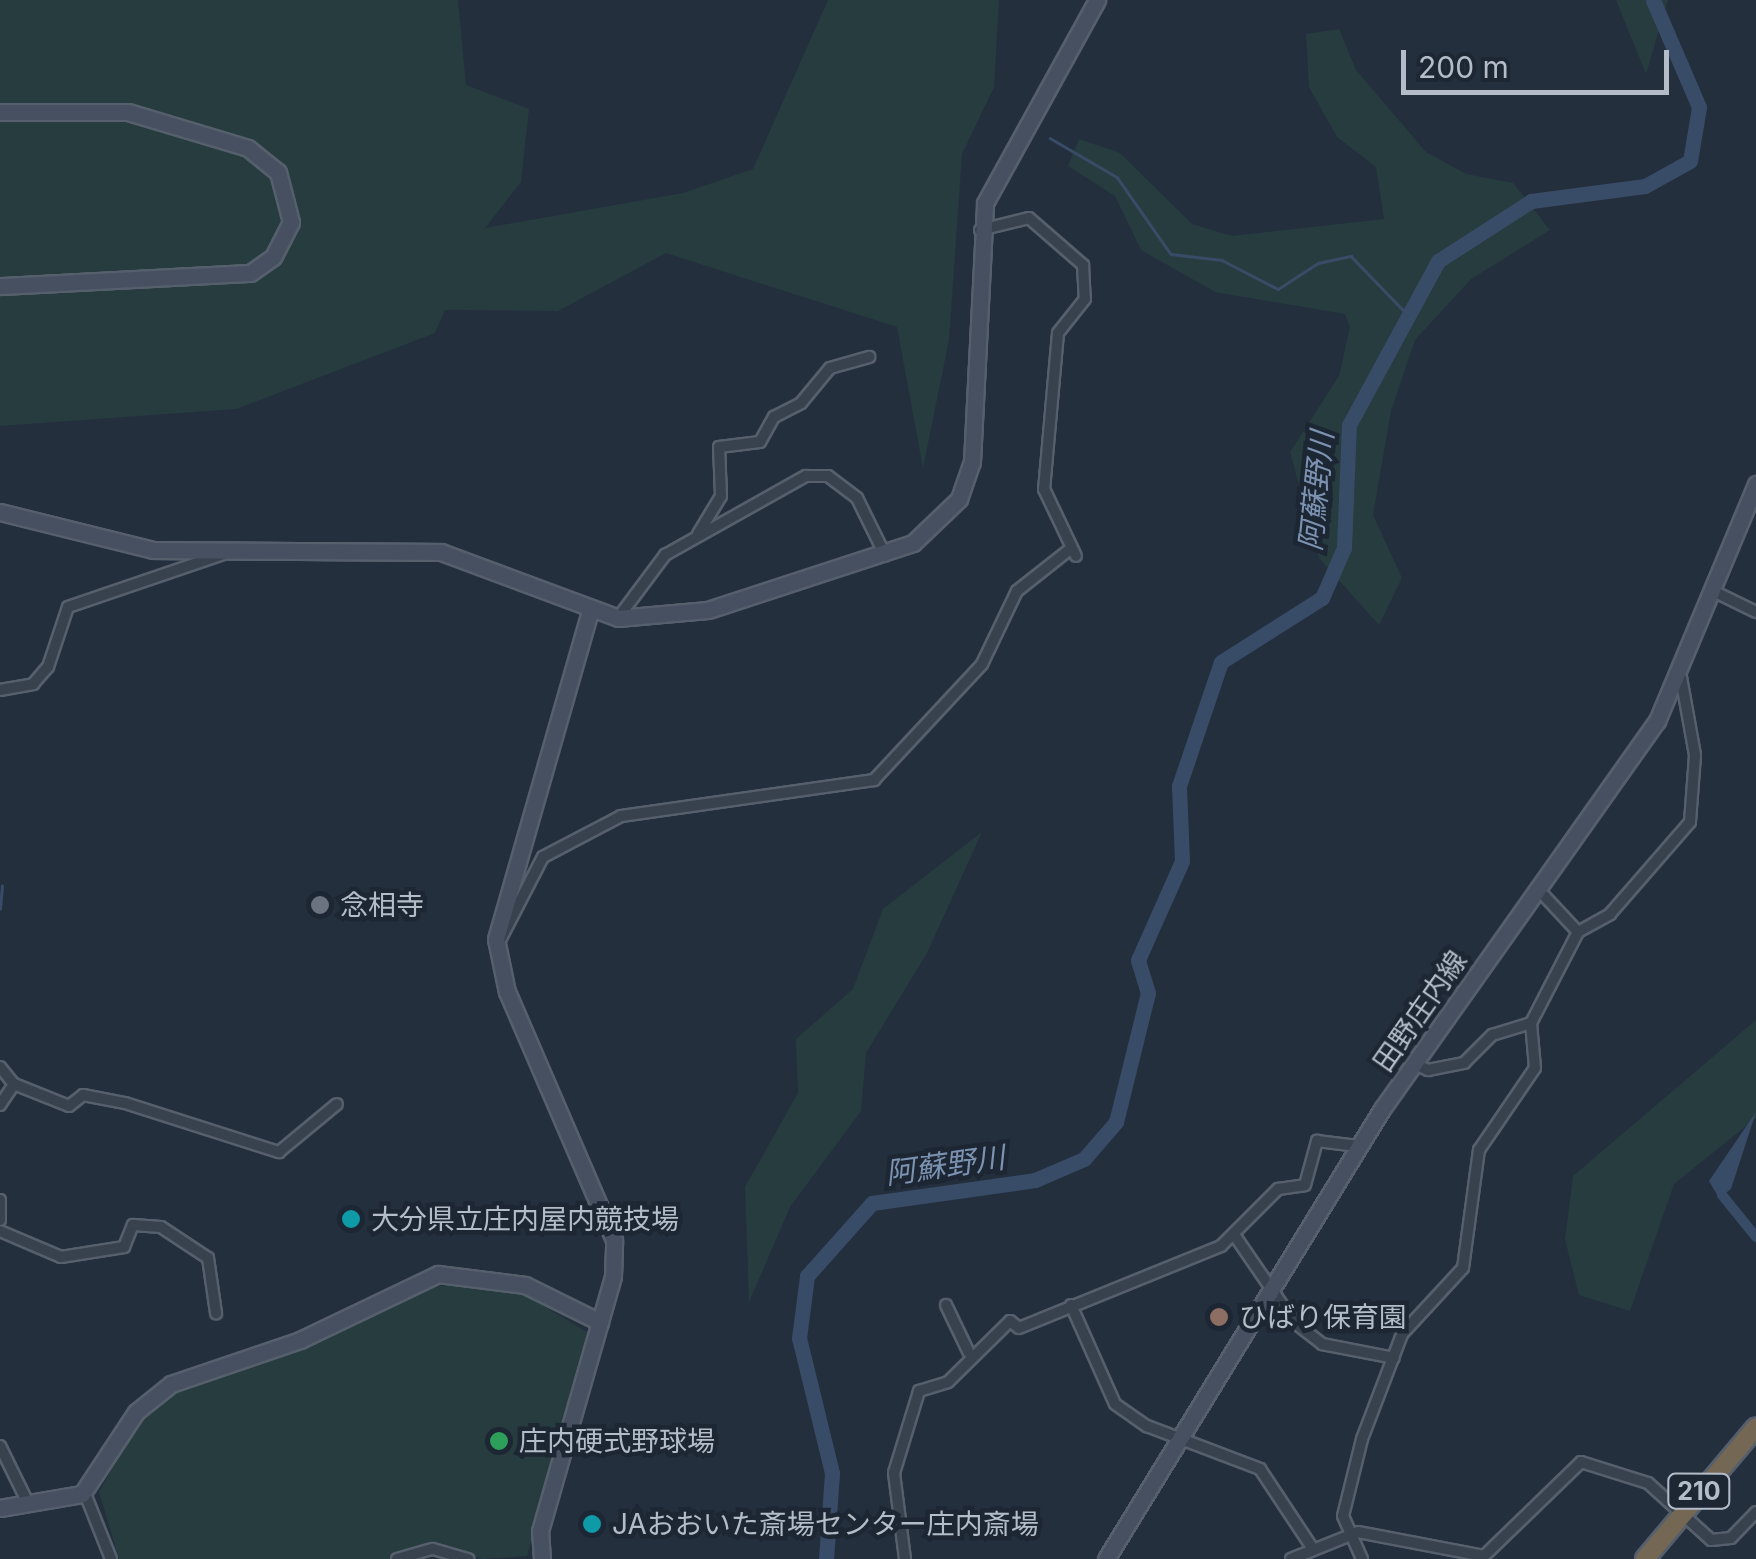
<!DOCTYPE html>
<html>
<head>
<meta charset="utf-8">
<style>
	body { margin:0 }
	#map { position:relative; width:1756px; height:1559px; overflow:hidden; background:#242f3e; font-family:Inter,"Noto Sans JP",sans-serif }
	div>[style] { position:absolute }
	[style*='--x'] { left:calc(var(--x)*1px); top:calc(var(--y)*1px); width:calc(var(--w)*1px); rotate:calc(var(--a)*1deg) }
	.green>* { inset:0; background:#263c3f }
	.water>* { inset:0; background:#394c67 }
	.stream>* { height:2.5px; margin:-1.25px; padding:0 1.25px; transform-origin:1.25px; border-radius:1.25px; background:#394c67 }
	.canal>* { height:10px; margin:-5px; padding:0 5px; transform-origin:5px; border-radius:5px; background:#394c67 }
	.river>* { height:15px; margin:-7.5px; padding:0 7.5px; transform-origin:7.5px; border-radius:7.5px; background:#394c67 }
	.roads { filter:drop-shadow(2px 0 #565f6c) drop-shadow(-2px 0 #565f6c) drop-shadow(0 2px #565f6c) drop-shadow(0 -2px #565f6c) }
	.street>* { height:10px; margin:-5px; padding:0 5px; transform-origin:5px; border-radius:5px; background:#38414e }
	.secondary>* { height:15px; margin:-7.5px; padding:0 7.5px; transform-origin:7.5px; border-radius:7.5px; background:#465061 }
	.highway>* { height:18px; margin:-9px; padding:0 9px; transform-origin:9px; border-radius:9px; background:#746855 }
	.dots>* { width:28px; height:28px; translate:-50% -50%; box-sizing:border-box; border:5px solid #1d2633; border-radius:50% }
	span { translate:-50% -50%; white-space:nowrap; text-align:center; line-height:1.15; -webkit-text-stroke:9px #1d2633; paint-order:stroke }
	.shield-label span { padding:2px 8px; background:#1d2633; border:2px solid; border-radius:8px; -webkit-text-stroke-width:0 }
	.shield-label { font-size:25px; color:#b4bcc9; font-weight:700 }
	.poi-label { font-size:28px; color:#b4bcc9 }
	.left { translate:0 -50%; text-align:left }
	.street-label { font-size:28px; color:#b4bcc9 }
	.water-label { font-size:30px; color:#7c92b1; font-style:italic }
	.scale { position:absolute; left:1401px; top:50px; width:268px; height:45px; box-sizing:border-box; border:5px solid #b4bcc9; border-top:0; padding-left:12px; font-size:30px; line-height:35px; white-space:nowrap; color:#b4bcc9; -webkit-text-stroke:8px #1d2633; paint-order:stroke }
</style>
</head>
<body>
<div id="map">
	<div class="green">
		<i style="clip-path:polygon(0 0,458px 0,466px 85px,529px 109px,521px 182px,485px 228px,683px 193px,753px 169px,828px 0,999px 0,994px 87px,962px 154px,949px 340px,923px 468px,897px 327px,666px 253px,558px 311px,445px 310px,435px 333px,236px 409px,0 426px)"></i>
		<i style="clip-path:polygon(1616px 0,1668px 0,1646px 74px)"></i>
		<i style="clip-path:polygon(1339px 29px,1356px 70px,1426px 152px,1466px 174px,1513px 183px,1550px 230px,1471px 279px,1415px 340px,1391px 411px,1373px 515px,1402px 578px,1379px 625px,1319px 558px,1290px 452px,1339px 376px,1350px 327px,1345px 314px,1215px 292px,1141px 250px,1115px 196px,1068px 166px,1079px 139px,1120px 153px,1192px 224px,1232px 236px,1384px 219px,1376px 167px,1337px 137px,1309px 87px,1306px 34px)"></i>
		<i style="clip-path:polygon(982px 832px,927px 953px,866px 1053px,861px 1111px,790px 1207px,749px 1302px,745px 1187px,798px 1093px,796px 1039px,853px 989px,883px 909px)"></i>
		<i style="clip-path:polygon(1756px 1020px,1756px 1118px,1674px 1184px,1630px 1311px,1579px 1295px,1565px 1239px,1573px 1176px)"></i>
		<i style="clip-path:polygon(468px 1282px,527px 1296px,592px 1335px,527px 1556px,482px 1559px,434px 1544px,390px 1559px,119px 1559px,99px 1492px,145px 1409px,167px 1391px,292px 1349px,426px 1288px)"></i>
	</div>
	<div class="water">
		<i style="clip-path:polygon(1756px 1112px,1731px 1189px,1719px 1198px,1709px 1181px)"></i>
	</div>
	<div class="stream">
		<i style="--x:1050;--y:138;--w:78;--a:30.2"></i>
		<i style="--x:1117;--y:177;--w:94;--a:55"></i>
		<i style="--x:1171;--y:254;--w:51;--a:6.7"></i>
		<i style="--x:1222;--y:260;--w:63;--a:27.4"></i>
		<i style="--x:1278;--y:289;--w:48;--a:-33"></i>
		<i style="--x:1318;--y:263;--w:34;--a:-12"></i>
		<i style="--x:1351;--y:256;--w:81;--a:46"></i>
		<i style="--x:0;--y:909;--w:23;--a:-85"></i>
	</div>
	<div class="canal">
		<i style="--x:1722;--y:1195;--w:54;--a:51"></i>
	</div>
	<div class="river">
		<i style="--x:826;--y:1559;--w:86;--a:-86"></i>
		<i style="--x:832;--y:1473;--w:139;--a:-103.7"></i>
		<i style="--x:799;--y:1338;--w:63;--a:-82.6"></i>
		<i style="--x:807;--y:1276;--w:98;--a:-48.3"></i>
		<i style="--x:872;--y:1203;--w:165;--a:-8"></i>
		<i style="--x:1035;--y:1180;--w:53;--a:-23.2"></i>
		<i style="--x:1084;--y:1159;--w:49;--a:-49.1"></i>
		<i style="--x:1116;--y:1122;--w:133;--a:-76.1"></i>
		<i style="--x:1148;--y:993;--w:34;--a:-107"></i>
		<i style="--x:1138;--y:960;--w:108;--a:-66"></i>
		<i style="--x:1182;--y:861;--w:75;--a:-92.3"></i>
		<i style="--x:1179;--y:786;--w:131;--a:-71.3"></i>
		<i style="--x:1221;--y:662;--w:120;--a:-32.4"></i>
		<i style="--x:1322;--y:598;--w:55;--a:-66.3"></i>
		<i style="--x:1344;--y:548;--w:123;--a:-87.7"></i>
		<i style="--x:1349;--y:425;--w:187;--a:-61.5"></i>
		<i style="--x:1438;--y:261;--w:111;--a:-32.8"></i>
		<i style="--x:1531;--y:201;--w:115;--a:-7.5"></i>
		<i style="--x:1645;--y:186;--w:51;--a:-29.1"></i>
		<i style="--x:1690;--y:161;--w:55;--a:-80.5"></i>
		<i style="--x:1699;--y:107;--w:116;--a:-113.3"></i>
	</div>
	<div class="roads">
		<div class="street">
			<i style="--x:980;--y:230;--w:50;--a:-13.8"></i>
			<i style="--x:1029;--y:218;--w:72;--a:41"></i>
			<i style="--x:1083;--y:265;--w:34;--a:87"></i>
			<i style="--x:1085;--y:299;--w:43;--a:128.5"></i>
			<i style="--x:1058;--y:333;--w:157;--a:95.1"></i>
			<i style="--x:1044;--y:489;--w:74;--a:64.5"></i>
			<i style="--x:698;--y:534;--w:44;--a:-58.8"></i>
			<i style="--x:721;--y:496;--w:49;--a:-92.3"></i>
			<i style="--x:719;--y:447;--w:41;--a:-7"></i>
			<i style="--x:760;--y:442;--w:29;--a:-61"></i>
			<i style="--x:774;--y:417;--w:30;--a:-27"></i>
			<i style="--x:801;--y:403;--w:45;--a:-50.4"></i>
			<i style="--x:830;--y:368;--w:41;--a:-15.8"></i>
			<i style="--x:1717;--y:593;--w:43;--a:26"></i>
			<i style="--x:618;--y:618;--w:79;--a:-53.3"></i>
			<i style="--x:665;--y:555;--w:162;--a:-29.3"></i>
			<i style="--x:806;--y:476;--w:22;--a:0"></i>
			<i style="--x:828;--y:476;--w:36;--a:37"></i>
			<i style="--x:857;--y:498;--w:64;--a:63.8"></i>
			<i style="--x:0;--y:690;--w:34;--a:-10"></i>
			<i style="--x:33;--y:684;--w:23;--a:-49"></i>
			<i style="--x:48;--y:667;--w:63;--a:-71.6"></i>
			<i style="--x:68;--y:607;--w:165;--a:-18.8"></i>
			<i style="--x:1537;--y:888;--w:60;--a:47"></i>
			<i style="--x:497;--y:946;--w:100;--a:-62.7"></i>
			<i style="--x:543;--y:857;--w:88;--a:-27.7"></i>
			<i style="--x:621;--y:816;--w:256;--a:-8.1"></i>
			<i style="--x:874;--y:780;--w:158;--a:-47"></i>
			<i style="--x:982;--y:664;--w:81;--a:-64.4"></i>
			<i style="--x:1017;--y:591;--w:66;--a:-38.3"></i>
			<i style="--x:1413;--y:1063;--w:17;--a:25"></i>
			<i style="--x:1428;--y:1070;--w:37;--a:-11"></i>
			<i style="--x:1464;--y:1063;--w:40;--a:-45"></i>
			<i style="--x:1492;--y:1035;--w:41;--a:-17.1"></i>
			<i style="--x:0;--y:1067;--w:22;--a:51"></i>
			<i style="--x:14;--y:1084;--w:59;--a:21.8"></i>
			<i style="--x:69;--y:1106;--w:18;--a:-38"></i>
			<i style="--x:83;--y:1095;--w:43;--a:10.8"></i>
			<i style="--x:125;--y:1103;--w:162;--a:17.7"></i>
			<i style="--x:279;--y:1152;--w:75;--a:-39.6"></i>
			<i style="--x:0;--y:1105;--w:25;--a:-56"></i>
			<i style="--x:0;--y:1200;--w:20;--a:90"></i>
			<i style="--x:0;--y:1231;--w:66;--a:23.1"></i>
			<i style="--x:61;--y:1257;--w:64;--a:-9"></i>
			<i style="--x:124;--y:1247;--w:24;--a:-68"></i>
			<i style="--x:133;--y:1225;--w:28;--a:4"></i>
			<i style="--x:161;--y:1227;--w:56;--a:33.4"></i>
			<i style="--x:208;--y:1258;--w:56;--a:81.7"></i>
			<i style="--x:1235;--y:1236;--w:104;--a:55.5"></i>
			<i style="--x:1294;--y:1322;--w:36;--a:38"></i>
			<i style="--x:1322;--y:1344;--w:73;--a:11"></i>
			<i style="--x:946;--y:1305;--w:53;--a:64.4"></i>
			<i style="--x:1071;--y:1305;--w:108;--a:66"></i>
			<i style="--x:1115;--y:1404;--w:39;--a:35"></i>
			<i style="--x:1147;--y:1426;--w:121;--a:20.8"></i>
			<i style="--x:1260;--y:1469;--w:96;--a:56.5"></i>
			<i style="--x:0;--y:1446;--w:61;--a:63.9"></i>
			<i style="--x:84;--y:1491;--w:73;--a:68.3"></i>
			<i style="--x:397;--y:1559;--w:37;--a:-16"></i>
			<i style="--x:433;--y:1549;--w:37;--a:16"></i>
			<i style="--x:905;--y:1559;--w:87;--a:-97.3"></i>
			<i style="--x:894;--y:1473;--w:86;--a:-73"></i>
			<i style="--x:919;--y:1391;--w:30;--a:-17"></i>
			<i style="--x:948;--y:1382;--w:87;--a:-44.5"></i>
			<i style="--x:1010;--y:1321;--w:11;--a:38"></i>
			<i style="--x:1019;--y:1328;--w:218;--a:-22.1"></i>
			<i style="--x:1221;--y:1246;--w:81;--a:-45"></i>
			<i style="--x:1278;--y:1189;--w:27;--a:-8"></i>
			<i style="--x:1305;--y:1185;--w:46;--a:-74.7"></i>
			<i style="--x:1317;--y:1141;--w:41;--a:7"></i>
			<i style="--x:1291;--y:1559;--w:72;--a:-21.9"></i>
			<i style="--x:1358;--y:1532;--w:128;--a:10.8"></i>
			<i style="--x:1484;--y:1556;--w:135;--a:-44.1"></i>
			<i style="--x:1581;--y:1462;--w:70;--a:17.4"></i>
			<i style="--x:1648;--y:1483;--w:85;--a:42.1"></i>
			<i style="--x:1711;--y:1540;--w:20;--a:-6"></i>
			<i style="--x:1731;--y:1538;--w:36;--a:-46"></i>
			<i style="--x:1362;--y:1559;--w:47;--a:-113.8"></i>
			<i style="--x:1343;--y:1516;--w:79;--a:-76.1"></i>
			<i style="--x:1362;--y:1439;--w:112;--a:-69.1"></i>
			<i style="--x:1402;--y:1334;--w:90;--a:-47.3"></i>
			<i style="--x:1463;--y:1268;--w:119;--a:-82.3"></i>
			<i style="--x:1479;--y:1150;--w:99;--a:-55.7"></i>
			<i style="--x:1535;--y:1068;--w:45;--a:-95.1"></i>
			<i style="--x:1531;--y:1023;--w:102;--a:-62.7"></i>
			<i style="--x:1578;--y:932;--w:37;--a:-29"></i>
			<i style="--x:1610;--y:914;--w:122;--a:-49"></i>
			<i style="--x:1690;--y:822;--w:67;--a:-85.7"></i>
			<i style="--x:1695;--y:755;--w:79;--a:-100.2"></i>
		</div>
		<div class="secondary">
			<i style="--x:0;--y:112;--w:128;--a:0"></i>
			<i style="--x:128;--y:112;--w:125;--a:16.7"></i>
			<i style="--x:248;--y:148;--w:38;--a:39"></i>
			<i style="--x:278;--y:172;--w:52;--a:75.4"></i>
			<i style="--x:291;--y:222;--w:39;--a:117"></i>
			<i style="--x:273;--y:257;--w:28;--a:145"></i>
			<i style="--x:250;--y:273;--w:250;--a:177"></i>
			<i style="--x:0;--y:512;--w:158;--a:13.9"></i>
			<i style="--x:153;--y:550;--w:288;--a:0.4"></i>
			<i style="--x:441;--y:552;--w:189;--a:20.4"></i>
			<i style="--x:618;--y:618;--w:90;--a:-5.1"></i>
			<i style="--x:708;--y:610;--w:216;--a:-18.1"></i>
			<i style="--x:913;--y:543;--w:64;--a:-43.7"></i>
			<i style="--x:959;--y:499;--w:39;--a:-71"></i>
			<i style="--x:972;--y:462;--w:259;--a:-87.1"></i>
			<i style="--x:985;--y:203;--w:232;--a:-61.1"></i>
			<i style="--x:0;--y:1508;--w:83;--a:-9.7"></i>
			<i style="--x:82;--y:1494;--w:98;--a:-56.6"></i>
			<i style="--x:136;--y:1412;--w:45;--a:-38.7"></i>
			<i style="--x:171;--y:1384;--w:136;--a:-18.8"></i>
			<i style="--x:300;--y:1340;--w:153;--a:-25.6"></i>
			<i style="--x:438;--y:1274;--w:88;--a:7.2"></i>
			<i style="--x:525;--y:1285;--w:84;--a:26.3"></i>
			<i style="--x:542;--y:1559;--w:28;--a:-94"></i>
			<i style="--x:540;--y:1531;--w:265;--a:-74"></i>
			<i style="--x:613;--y:1276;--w:36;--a:-88"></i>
			<i style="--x:614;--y:1240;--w:270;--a:-113.3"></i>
			<i style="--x:507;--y:992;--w:54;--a:-101.7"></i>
			<i style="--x:496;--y:939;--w:337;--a:-74"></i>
			<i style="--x:1106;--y:1559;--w:528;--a:-58.48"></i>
			<i style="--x:1382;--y:1109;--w:476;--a:-54.7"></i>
			<i style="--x:1657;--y:721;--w:257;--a:-67.3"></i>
		</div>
		<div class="highway">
			<i style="--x:1645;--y:1559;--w:172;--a:-49.9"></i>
		</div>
	</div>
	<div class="dots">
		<i style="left:320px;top:905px;background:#6b7280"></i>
		<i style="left:351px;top:1219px;background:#0f9aa8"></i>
		<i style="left:1219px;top:1317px;background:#8d6e63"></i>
		<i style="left:499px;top:1441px;background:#2e9e5b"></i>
		<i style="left:592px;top:1524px;background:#0f9aa8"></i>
	</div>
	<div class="shield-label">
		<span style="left:1699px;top:1491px">210</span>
	</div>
	<div class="poi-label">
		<span class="left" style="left:340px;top:905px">念相寺</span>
		<span class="left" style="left:371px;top:1219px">大分県立庄内屋内競技場</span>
		<span class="left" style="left:1239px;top:1317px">ひばり保育園</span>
		<span class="left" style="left:519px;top:1441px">庄内硬式野球場</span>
		<span class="left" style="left:612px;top:1524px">JAおおいた斎場センター庄内斎場</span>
	</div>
	<div class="street-label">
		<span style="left:1420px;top:1011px;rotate:-55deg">田野庄内線</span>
	</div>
	<div class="water-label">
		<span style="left:1316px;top:491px;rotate:-84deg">阿蘇野川</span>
		<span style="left:945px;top:1165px;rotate:-8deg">阿蘇野川</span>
	</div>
	<div class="scale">200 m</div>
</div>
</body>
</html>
